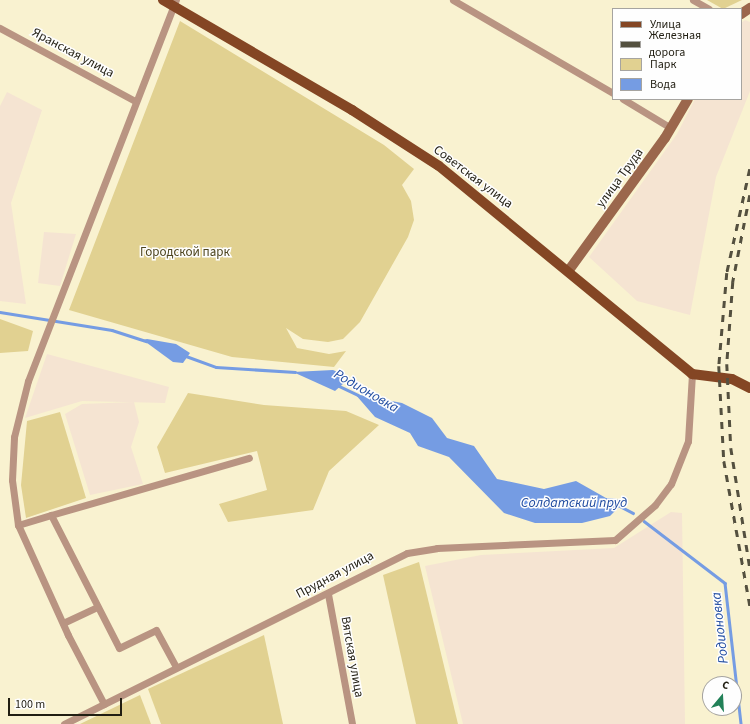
<!DOCTYPE html>
<html>
<head>
<meta charset="utf-8">
<style>
	body { margin:0 }
	#map { position:relative; width:750px; height:724px; overflow:hidden; background:#f9f2d0; font-family:"Source Sans 3",sans-serif }
	div>[style] { position:absolute }
	[style*='--x'] { left:calc(var(--x)*1px); top:calc(var(--y)*1px); width:calc(var(--w)*1px); rotate:calc(var(--a)*1deg) }
	.industrial>* { inset:0; background:#f5e4d2 }
	.green>* { inset:0; background:#e1d191 }
	.water>* { inset:0; background:#759ce3 }
	.stream>* { height:2.5px; margin:-1.25px; padding:0 1.25px; transform-origin:1.25px; border-radius:1.25px; background:#759ce3 }
	.street>* { height:7px; margin:-3.5px; padding:0 3.5px; transform-origin:3.5px; border-radius:3.5px; background:#b99482 }
	.secondary>* { height:10px; margin:-5px; padding:0 5px; transform-origin:5px; border-radius:5px; background:#9b674c }
	.primary>* { height:10px; margin:-5px; padding:0 5px; transform-origin:5px; border-radius:5px; background:#844624 }
	.rail>* { height:2.5px; margin-top:-1.25px; transform-origin:0; background:repeating-linear-gradient(90deg,#54503f 0 7px,transparent 0 14px) }
	span { translate:-50% -50%; white-space:nowrap; text-align:center; line-height:1.15; -webkit-text-stroke:3px #fefefe; paint-order:stroke }
	.street-label { font-size:13px; color:#211e12 }
	.park-label { font-size:13px; color:#4d441d }
	.water-label { font-size:14px; color:#224da1; font-style:italic }
	.legend { position:absolute; left:612px; top:8px; width:130px; height:92px; box-sizing:border-box; background:#fefefe; border:1px solid #a6a4a0; margin:0; padding:5px 7px; list-style:none; font-size:12px; color:#211e12 }
	.legend li { display:flex; align-items:center; gap:8px; height:20px }
	.legend b { width:20px; border:1px solid #a6a4a0 }
	.north { position:absolute; left:702px; top:676px; width:40px; height:40px; box-sizing:border-box; background:#fefefe; border:1px solid #a6a4a0; border-radius:50%; rotate:18deg; font-size:11px; font-weight:700; line-height:16px; text-align:center; color:#211e12 }
	.north::after { content:''; display:block; margin:auto; width:14px; height:18px; background:#228158; clip-path:polygon(50% 0,100% 100%,50% 72%,0 100%) }
	.scale { position:absolute; left:8px; top:698px; width:114px; height:18px; box-sizing:border-box; border:2px solid #211e12; border-top:0; padding-left:5px; font-size:12px; line-height:14px; white-space:nowrap; color:#211e12; -webkit-text-stroke:3px #fefefe; paint-order:stroke }
</style>
</head>
<body>
<div id="map">
	<div class="industrial">
		<i style="clip-path:polygon(745px 20px,750px 22px,750px 91px,716px 177px,690px 315px,637px 301px,589px 257px,677px 134px,695px 99px,741px 99px,741px 23px)"></i>
		<i style="clip-path:polygon(7px 92px,42px 110px,11px 203px,26px 304px,0 301px,0 106px)"></i>
		<i style="clip-path:polygon(44px 232px,76px 234px,60px 286px,38px 283px)"></i>
		<i style="clip-path:polygon(47px 354px,169px 387px,165px 403px,82px 401px,25px 418px)"></i>
		<i style="clip-path:polygon(134px 402px,139px 422px,131px 447px,143px 484px,90px 495px,65px 414px,82px 404px)"></i>
		<i style="clip-path:polygon(671px 512px,682px 513px,685px 724px,463px 724px,425px 566px,481px 555px,614px 548px)"></i>
	</div>
	<div class="green">
		<i style="clip-path:polygon(707px 0,742px 0,723px 9px)"></i>
		<i style="clip-path:polygon(180px 21px,384px 145px,414px 169px,402px 185px,411px 201px,414px 220px,408px 237px,360px 322px,343px 339px,328px 342px,303px 339px,286px 328px,297px 348px,329px 354px,346px 351px,334px 367px,232px 357px,69px 310px)"></i>
		<i style="clip-path:polygon(0 319px,33px 331px,28px 351px,0 353px)"></i>
		<i style="clip-path:polygon(188px 393px,264px 405px,346px 411px,379px 425px,329px 471px,313px 510px,228px 522px,219px 504px,267px 490px,257px 451px,165px 473px,157px 447px)"></i>
		<i style="clip-path:polygon(60px 412px,86px 498px,26px 518px,21px 485px,27px 421px)"></i>
		<i style="clip-path:polygon(419px 562px,458px 724px,416px 724px,383px 575px)"></i>
		<i style="clip-path:polygon(264px 635px,283px 724px,161px 724px,148px 689px)"></i>
		<i style="clip-path:polygon(140px 695px,151px 724px,80px 724px)"></i>
	</div>
	<div class="water">
		<i style="clip-path:polygon(147px 339px,176px 344px,190px 353px,183px 363px,173px 362px,143px 340px)"></i>
		<i style="clip-path:polygon(333px 370px,340px 373px,344px 383px,335px 391px,293px 372px)"></i>
		<i style="clip-path:polygon(355px 394px,402px 403px,432px 418px,447px 438px,474px 446px,497px 479px,544px 489px,576px 481px,606px 498px,617px 499px,621px 505px,610px 516px,582px 523px,535px 523px,504px 513px,449px 457px,418px 446px,410px 433px,375px 417px)"></i>
	</div>
	<div class="stream">
		<i style="--x:0;--y:312;--w:113;--a:9.1"></i>
		<i style="--x:112;--y:330;--w:36;--a:18"></i>
		<i style="--x:186;--y:356;--w:32;--a:20"></i>
		<i style="--x:216;--y:367;--w:79;--a:3.6"></i>
		<i style="--x:339;--y:386;--w:21;--a:25"></i>
		<i style="--x:618;--y:505;--w:17;--a:28"></i>
		<i style="--x:644;--y:521;--w:102;--a:37.4"></i>
		<i style="--x:725;--y:583;--w:142;--a:83.5"></i>
	</div>
	<div class="street">
		<i style="--x:453;--y:0;--w:185;--a:30.2"></i>
		<i style="--x:693;--y:0;--w:18;--a:29"></i>
		<i style="--x:0;--y:28;--w:153;--a:28.4"></i>
		<i style="--x:623;--y:99;--w:56;--a:31.1"></i>
		<i style="--x:51;--y:515;--w:206;--a:-16.1"></i>
		<i style="--x:18;--y:525;--w:34;--a:-17"></i>
		<i style="--x:51;--y:515;--w:149;--a:62.9"></i>
		<i style="--x:119;--y:648;--w:41;--a:-25.9"></i>
		<i style="--x:156;--y:630;--w:42;--a:61.6"></i>
		<i style="--x:328;--y:594;--w:132;--a:79.5"></i>
		<i style="--x:63;--y:623;--w:38;--a:-25"></i>
		<i style="--x:104;--y:704;--w:78;--a:-117.6"></i>
		<i style="--x:68;--y:635;--w:121;--a:-114.4"></i>
		<i style="--x:18;--y:525;--w:45;--a:-97.6"></i>
		<i style="--x:12;--y:480;--w:43;--a:-87.3"></i>
		<i style="--x:14;--y:437;--w:58;--a:-76"></i>
		<i style="--x:28;--y:381;--w:409;--a:-68.8"></i>
		<i style="--x:64;--y:724;--w:383;--a:-26.5"></i>
		<i style="--x:407;--y:553;--w:30;--a:-9"></i>
		<i style="--x:437;--y:548;--w:178;--a:-2.6"></i>
		<i style="--x:615;--y:540;--w:53;--a:-41.2"></i>
		<i style="--x:655;--y:505;--w:26;--a:-53"></i>
		<i style="--x:671;--y:484;--w:46;--a:-68.4"></i>
		<i style="--x:688;--y:441;--w:67;--a:-86.6"></i>
	</div>
	<div class="secondary">
		<i style="--x:741;--y:14;--w:11;--a:-34"></i>
		<i style="--x:569;--y:270;--w:163;--a:-54"></i>
		<i style="--x:665;--y:138;--w:45;--a:-59.5"></i>
	</div>
	<div class="primary">
		<i style="--x:163;--y:0;--w:219;--a:30.2"></i>
		<i style="--x:352;--y:110;--w:103;--a:32.8"></i>
		<i style="--x:439;--y:166;--w:328;--a:39.4"></i>
		<i style="--x:692;--y:374;--w:40;--a:7.1"></i>
		<i style="--x:732;--y:379;--w:20;--a:27"></i>
	</div>
	<div class="rail">
		<i style="--x:750;--y:169;--w:107;--a:102.5"></i>
		<i style="--x:727;--y:273;--w:93;--a:94.9"></i>
		<i style="--x:719;--y:366;--w:95;--a:87"></i>
		<i style="--x:724;--y:461;--w:147;--a:79.8"></i>
		<i style="--x:750;--y:195;--w:89;--a:101.1"></i>
		<i style="--x:733;--y:282;--w:82;--a:94.2"></i>
		<i style="--x:727;--y:364;--w:84;--a:87.3"></i>
		<i style="--x:731;--y:448;--w:121;--a:81"></i>
	</div>
	<div class="street-label">
		<span style="left:73px;top:53px;rotate:28deg">Яранская улица</span>
		<span style="left:473px;top:177px;rotate:37deg">Советская улица</span>
		<span style="left:620px;top:178px;rotate:-54deg">улица Труда</span>
		<span style="left:335px;top:575px;rotate:-28deg">Прудная улица</span>
		<span style="left:352px;top:657px;rotate:80deg">Вятская улица</span>
	</div>
	<div class="park-label">
		<span style="left:185px;top:252px">Городской парк</span>
	</div>
	<div class="water-label">
		<span style="left:366px;top:391px;rotate:30deg">Родионовка</span>
		<span style="left:574px;top:503px">Солдатский пруд</span>
		<span style="left:720px;top:628px;rotate:-96deg">Родионовка</span>
	</div>
	<ul class="legend">
	<li><b style="height:5px;background:#844624"></b>Улица</li>
	<li><b style="height:5px;background:#54503f"></b>Железная дорога</li>
	<li><b style="height:11px;background:#e1d191"></b>Парк</li>
	<li><b style="height:11px;background:#759ce3"></b>Вода</li>
	</ul>
	<div class="north">С</div>
	<div class="scale">100 m</div>
</div>
</body>
</html>
